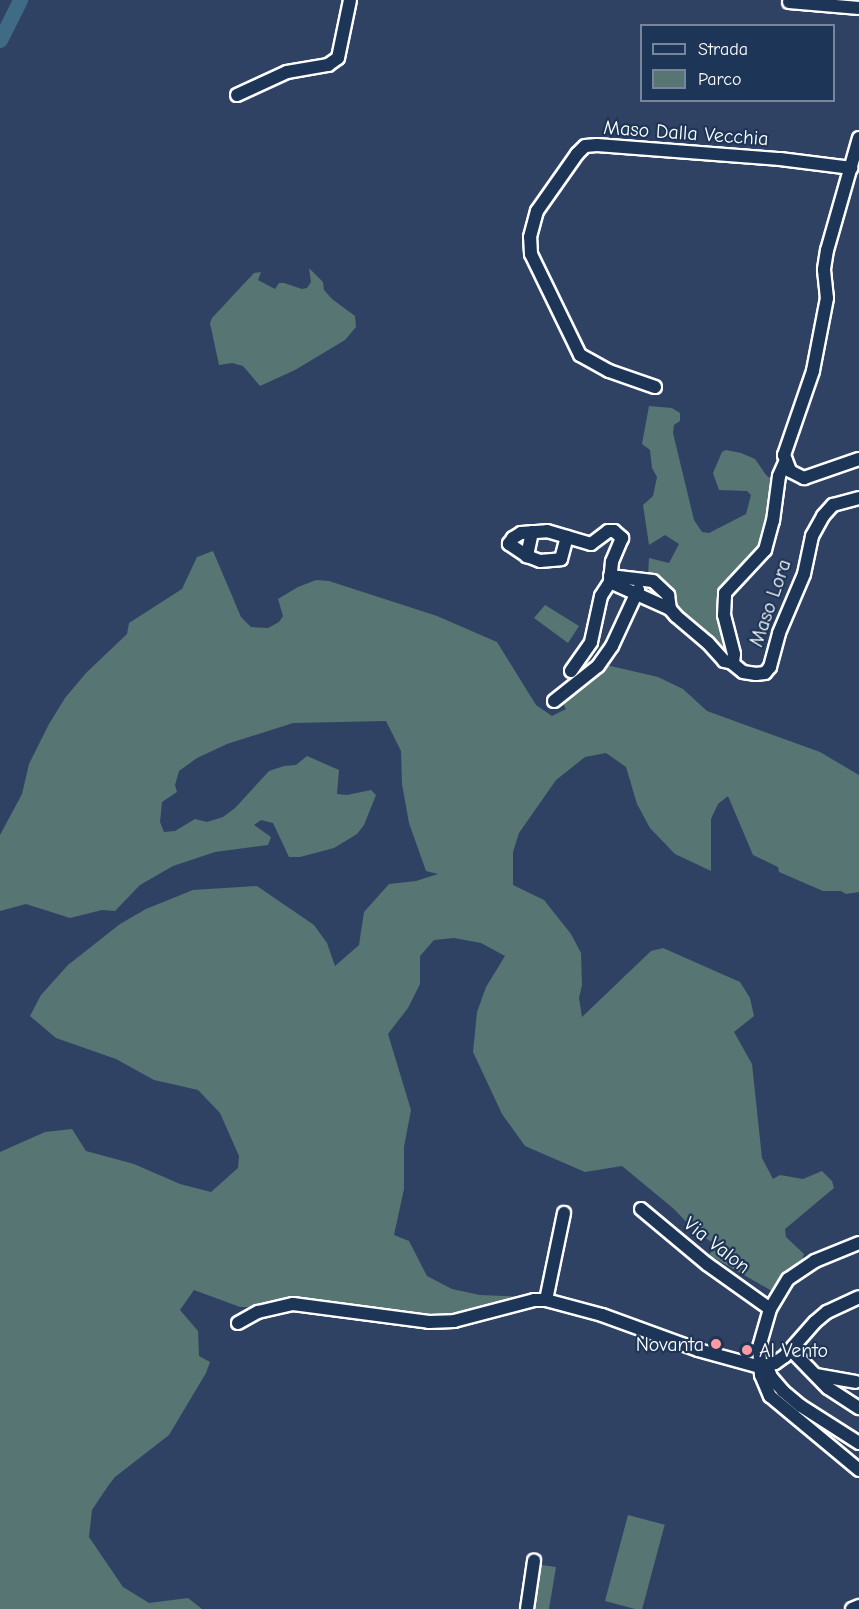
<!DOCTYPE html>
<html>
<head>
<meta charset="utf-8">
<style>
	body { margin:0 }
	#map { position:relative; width:859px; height:1609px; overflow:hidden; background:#304264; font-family:"Comic Neue",sans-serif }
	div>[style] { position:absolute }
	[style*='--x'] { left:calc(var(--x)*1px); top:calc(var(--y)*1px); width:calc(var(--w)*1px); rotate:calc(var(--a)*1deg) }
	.green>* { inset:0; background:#577573; transform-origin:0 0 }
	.river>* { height:15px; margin:-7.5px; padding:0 7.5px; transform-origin:7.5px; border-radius:7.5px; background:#406b86 }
	.roads { filter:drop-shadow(2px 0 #fff) drop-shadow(-2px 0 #fff) drop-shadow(0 2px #fff) drop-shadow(0 -2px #fff) }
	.minor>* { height:12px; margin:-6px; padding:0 6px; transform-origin:6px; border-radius:6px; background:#1d3557 }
	.dots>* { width:16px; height:16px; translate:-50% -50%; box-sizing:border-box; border:3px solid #1d3557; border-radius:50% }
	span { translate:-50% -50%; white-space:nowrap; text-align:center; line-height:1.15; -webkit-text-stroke:4.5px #1d3557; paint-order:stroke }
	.street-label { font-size:20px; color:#fff }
	.poi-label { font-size:20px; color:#fff }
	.right { translate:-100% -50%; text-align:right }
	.left { translate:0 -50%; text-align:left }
	.legend { position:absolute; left:640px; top:24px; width:195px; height:78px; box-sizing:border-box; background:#1d3557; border:2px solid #77869a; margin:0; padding:8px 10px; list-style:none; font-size:18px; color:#fff }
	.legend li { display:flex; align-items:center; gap:12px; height:30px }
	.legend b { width:30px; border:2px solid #77869a }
</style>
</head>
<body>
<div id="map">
	<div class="green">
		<i style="clip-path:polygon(309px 268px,323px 282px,324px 290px,332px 299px,355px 316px,356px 327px,345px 340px,295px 370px,260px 386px,243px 366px,232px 363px,219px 365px,210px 323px,212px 318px,254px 273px,261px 272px,258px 280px,275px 289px,279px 283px,284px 283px,302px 289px,307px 288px,311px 282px)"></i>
		<i style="clip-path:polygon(649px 406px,672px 408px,680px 413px,680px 421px,674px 425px,673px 433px,694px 520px,702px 532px,709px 533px,746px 514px,751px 495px,747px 491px,719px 490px,713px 473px,722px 452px,726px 450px,741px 453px,755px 459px,766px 475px,776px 483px,763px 544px,725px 586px,732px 661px,681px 614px,669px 587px,660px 579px,648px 576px,649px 558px,669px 563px,679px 544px,665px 535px,649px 545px,643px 505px,653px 496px,657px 477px,652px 468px,650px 450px,642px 444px)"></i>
		<i style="clip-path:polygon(213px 551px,241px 617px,251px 627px,268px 628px,279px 622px,283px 616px,278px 599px,298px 587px,316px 580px,329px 581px,437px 616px,497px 642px,536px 705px,552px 716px,566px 709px,562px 702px,602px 664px,658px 677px,683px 689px,707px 711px,820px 752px,859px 775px,859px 892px,846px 894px,841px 891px,823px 891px,779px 872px,778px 867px,753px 855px,728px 796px,718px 804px,711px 819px,711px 871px,675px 854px,650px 828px,637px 804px,626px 767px,606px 753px,585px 757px,556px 780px,519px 833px,513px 852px,513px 885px,544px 900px,571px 934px,581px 953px,582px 985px,579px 998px,582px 1017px,651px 951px,663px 948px,740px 982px,750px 998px,754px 1016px,734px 1032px,752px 1064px,762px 1158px,773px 1179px,780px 1175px,803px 1179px,822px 1171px,832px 1181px,834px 1188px,785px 1229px,786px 1237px,804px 1254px,802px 1260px,784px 1273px,772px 1291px,709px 1255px,716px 1245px,695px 1231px,674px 1209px,622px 1166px,585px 1172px,525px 1146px,502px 1114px,473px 1052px,477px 1012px,486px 987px,505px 956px,481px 943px,454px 938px,434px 940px,420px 956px,420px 984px,408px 1008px,388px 1034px,411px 1110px,404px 1147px,404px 1189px,394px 1235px,409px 1241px,427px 1276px,452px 1289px,480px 1295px,529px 1297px,461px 1314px,414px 1315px,290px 1297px,256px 1307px,240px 1307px,194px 1290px,180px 1310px,198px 1331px,199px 1356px,210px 1362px,206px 1373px,169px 1435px,115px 1477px,108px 1486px,92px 1510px,89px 1537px,123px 1587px,149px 1603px,188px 1598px,202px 1609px,0 1609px,0 1152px,45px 1132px,72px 1129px,86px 1151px,134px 1164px,180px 1184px,211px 1192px,238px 1168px,239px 1156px,220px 1113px,198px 1090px,154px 1080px,116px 1059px,56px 1038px,30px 1016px,41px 995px,68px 965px,120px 924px,146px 909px,193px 890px,257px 886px,314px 925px,327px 943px,335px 966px,359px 945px,364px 912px,389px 884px,416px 881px,438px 874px,426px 871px,409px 823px,402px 784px,401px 751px,386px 721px,293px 723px,227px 744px,197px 758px,179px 771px,175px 785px,177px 792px,162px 802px,160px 822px,164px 832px,175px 831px,195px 819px,207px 822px,223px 817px,235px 808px,269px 771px,284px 766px,296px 765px,307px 756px,339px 770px,337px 794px,347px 795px,371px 790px,376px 795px,364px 825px,357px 834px,334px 848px,300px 857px,289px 857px,273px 823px,261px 820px,254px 825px,271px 837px,268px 845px,215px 852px,173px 866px,140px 885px,115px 911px,102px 910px,70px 918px,26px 904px,0 911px,0 835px,22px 794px,29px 764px,49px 724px,65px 698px,86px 673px,127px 634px,129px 623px,182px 589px,197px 557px)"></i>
		<i style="clip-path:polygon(545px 605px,579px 626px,568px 643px,534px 618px)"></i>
		<i style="left:628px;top:1515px;width:38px;height:89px;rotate:15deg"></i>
		<i style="clip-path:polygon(534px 1564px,556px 1567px,549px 1609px,529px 1609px)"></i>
	</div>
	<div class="river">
		<i style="--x:0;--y:40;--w:45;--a:-63.4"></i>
	</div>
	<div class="roads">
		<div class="minor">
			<i style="--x:789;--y:2;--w:70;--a:4.9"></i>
			<i style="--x:237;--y:95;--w:55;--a:-24.7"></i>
			<i style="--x:287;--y:72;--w:42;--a:-9.7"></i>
			<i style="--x:328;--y:65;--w:12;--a:-35"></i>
			<i style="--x:338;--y:58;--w:59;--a:-78.3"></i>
			<i style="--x:859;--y:138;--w:116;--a:105.9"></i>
			<i style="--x:827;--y:250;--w:20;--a:99"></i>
			<i style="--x:824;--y:270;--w:28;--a:84"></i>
			<i style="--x:827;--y:298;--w:74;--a:100.9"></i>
			<i style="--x:813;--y:371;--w:89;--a:109"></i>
			<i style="--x:784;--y:455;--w:17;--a:69"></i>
			<i style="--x:790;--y:471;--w:16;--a:27"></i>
			<i style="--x:804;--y:478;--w:58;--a:-19.1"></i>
			<i style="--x:655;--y:387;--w:49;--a:-160.8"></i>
			<i style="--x:609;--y:371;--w:33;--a:-151"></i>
			<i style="--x:580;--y:355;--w:112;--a:-115.9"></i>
			<i style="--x:531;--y:254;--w:17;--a:-93"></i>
			<i style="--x:530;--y:237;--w:27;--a:-75"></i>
			<i style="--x:537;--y:211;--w:70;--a:-54.9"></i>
			<i style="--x:577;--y:154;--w:11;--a:-45"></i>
			<i style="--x:585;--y:146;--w:12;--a:-5"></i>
			<i style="--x:597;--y:145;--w:184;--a:4.4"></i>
			<i style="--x:780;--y:159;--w:72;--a:7.2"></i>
			<i style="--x:532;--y:532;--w:25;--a:102"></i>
			<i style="--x:527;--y:556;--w:14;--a:21"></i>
			<i style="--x:540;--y:561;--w:21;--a:-5"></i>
			<i style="--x:561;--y:559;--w:23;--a:-75"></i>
			<i style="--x:527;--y:556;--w:22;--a:-146"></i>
			<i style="--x:509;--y:544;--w:7;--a:-56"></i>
			<i style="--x:513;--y:538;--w:9;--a:-32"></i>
			<i style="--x:521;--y:533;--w:26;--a:-4"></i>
			<i style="--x:547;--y:531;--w:46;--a:16.5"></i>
			<i style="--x:591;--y:544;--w:21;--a:-37"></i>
			<i style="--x:608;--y:531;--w:6;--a:0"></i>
			<i style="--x:614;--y:531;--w:11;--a:41"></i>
			<i style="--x:622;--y:538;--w:26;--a:113"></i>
			<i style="--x:612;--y:562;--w:20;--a:96"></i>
			<i style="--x:610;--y:582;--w:66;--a:24.2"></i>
			<i style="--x:610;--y:576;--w:43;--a:6.6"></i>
			<i style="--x:653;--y:581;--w:21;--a:43"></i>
			<i style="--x:668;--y:595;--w:14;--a:82"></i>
			<i style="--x:670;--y:609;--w:9;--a:49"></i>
			<i style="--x:676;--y:616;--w:42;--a:40.2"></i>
			<i style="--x:708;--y:643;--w:24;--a:48"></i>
			<i style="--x:724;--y:661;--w:9;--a:13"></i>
			<i style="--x:733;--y:663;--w:9;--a:-84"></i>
			<i style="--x:734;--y:654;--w:40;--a:-104.4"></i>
			<i style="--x:724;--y:615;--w:22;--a:-87"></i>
			<i style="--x:725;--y:593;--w:59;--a:-47.1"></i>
			<i style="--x:765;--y:550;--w:30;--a:-75"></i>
			<i style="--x:773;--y:521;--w:45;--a:-82.4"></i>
			<i style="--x:779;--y:476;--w:17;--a:-66"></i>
			<i style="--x:732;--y:663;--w:14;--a:39"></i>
			<i style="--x:743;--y:672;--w:13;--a:9"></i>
			<i style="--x:756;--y:674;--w:9;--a:-6"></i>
			<i style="--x:765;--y:673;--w:8;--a:-50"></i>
			<i style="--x:770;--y:667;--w:35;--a:-75"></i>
			<i style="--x:779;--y:633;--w:64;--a:-67"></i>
			<i style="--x:804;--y:574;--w:39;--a:-78"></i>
			<i style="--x:812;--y:536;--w:23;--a:-61"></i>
			<i style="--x:823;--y:516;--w:15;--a:-48"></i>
			<i style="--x:833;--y:505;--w:27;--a:-15"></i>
			<i style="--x:571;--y:671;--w:35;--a:-55"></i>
			<i style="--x:591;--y:642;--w:47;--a:-77.7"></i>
			<i style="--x:601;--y:596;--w:17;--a:-57"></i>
			<i style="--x:554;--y:701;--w:56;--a:-38.5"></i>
			<i style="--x:598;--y:666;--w:24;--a:-55"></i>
			<i style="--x:612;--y:646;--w:62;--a:-65.1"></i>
			<i style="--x:641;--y:1209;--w:86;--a:39.8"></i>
			<i style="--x:707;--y:1264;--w:77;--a:35.5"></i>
			<i style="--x:859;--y:1243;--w:48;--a:157.8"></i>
			<i style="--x:815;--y:1261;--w:32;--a:146"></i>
			<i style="--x:788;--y:1279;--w:35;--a:121"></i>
			<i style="--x:770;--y:1309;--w:40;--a:106"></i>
			<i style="--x:759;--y:1347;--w:28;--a:86"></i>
			<i style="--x:761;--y:1375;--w:23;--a:67"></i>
			<i style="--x:770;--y:1396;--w:116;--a:39.7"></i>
			<i style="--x:546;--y:1300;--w:89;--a:-78.3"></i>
			<i style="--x:238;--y:1323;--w:23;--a:-29"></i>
			<i style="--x:258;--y:1312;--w:36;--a:-13"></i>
			<i style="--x:293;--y:1304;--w:137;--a:7.5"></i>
			<i style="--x:429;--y:1322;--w:25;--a:-2"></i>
			<i style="--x:454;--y:1321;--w:83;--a:-14.7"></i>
			<i style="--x:534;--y:1300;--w:12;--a:0"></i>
			<i style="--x:546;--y:1300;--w:58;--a:15"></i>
			<i style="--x:602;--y:1315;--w:102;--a:20"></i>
			<i style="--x:698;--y:1350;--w:64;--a:15.3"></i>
			<i style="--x:791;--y:1350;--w:53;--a:45.8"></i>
			<i style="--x:828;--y:1388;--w:37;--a:33"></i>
			<i style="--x:767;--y:1366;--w:12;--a:70"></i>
			<i style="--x:771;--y:1377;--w:18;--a:49"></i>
			<i style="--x:783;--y:1391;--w:23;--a:40"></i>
			<i style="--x:801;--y:1406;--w:69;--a:32.5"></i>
			<i style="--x:760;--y:1367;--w:16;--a:-15"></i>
			<i style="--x:775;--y:1363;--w:12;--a:-35"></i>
			<i style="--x:785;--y:1356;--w:45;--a:-48.6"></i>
			<i style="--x:815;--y:1322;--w:16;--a:-40"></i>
			<i style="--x:827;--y:1312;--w:35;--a:-25"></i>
			<i style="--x:816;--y:1375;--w:40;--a:10"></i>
			<i style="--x:527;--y:1609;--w:49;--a:-81.7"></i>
			<i style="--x:852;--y:1609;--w:8;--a:-23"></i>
		</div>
	</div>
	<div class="dots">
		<i style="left:716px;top:1344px;background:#ff9aa2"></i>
		<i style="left:747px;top:1350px;background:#ff9aa2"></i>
	</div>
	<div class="street-label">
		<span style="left:686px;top:133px;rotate:4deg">Maso Dalla Vecchia</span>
		<span style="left:770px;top:603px;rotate:-71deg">Maso Lora</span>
		<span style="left:717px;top:1245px;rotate:38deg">Via Valon</span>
	</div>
	<div class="poi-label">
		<span class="right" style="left:704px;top:1344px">Novanta</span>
		<span class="left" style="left:759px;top:1350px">Al Vento</span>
	</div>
	<ul class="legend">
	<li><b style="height:8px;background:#1d3557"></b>Strada</li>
	<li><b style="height:16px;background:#577573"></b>Parco</li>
	</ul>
</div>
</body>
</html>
